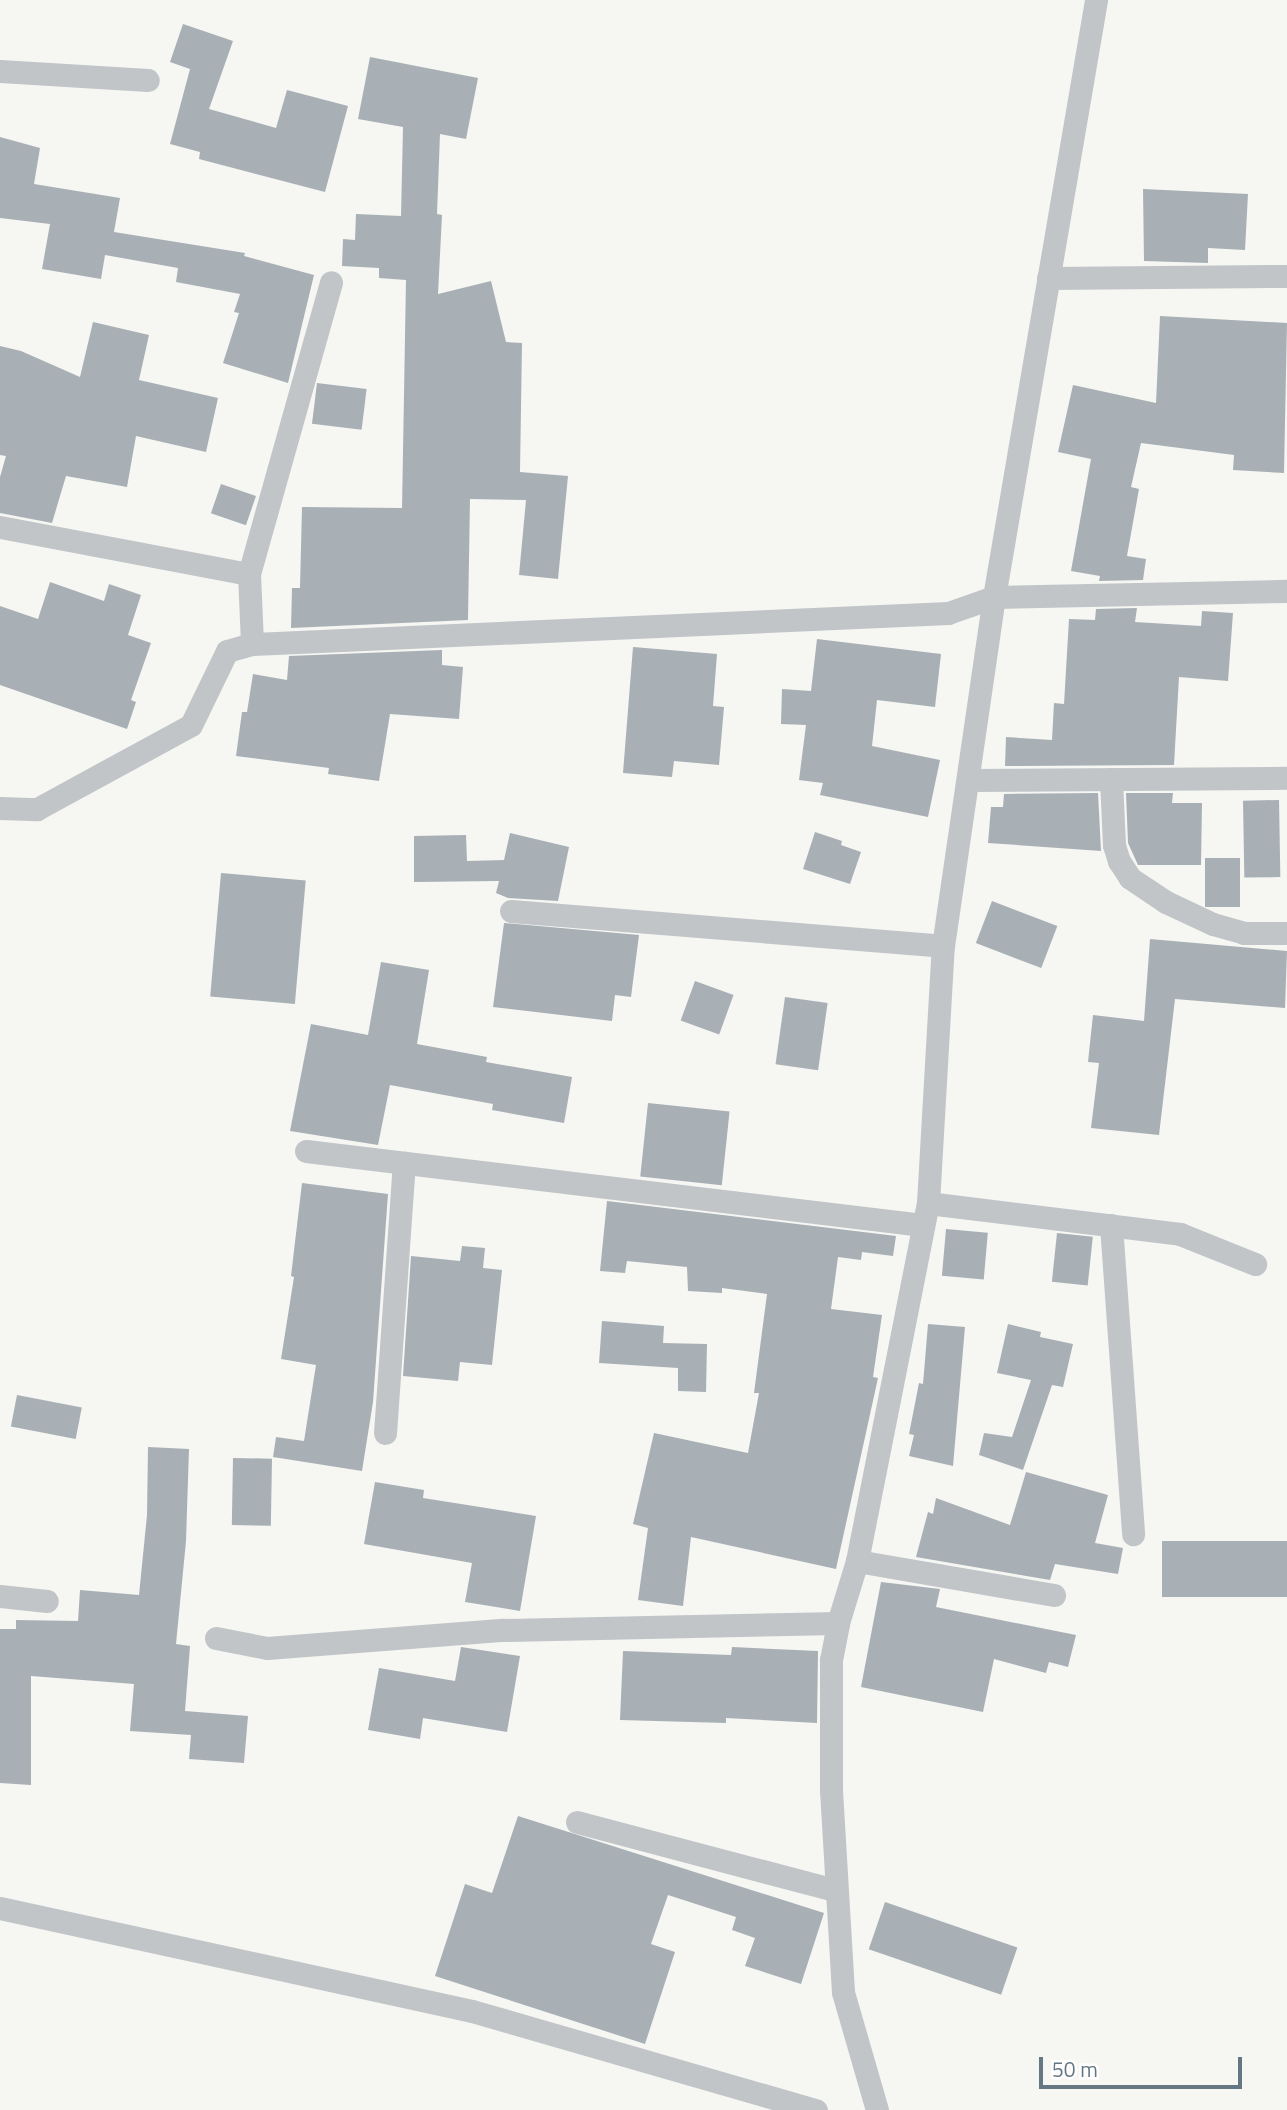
<!DOCTYPE html>
<html>
<head>
<meta charset="utf-8">
<style>
	body { margin:0 }
	#map { position:relative; width:1287px; height:2110px; overflow:hidden; background:#f6f6f3; font-family:"Titillium Web",sans-serif }
	div>[style] { position:absolute }
	[style*='--x'] { left:calc(var(--x)*1px); top:calc(var(--y)*1px); width:calc(var(--w)*1px); rotate:calc(var(--a)*1deg) }
	.building>* { inset:0; background:#a8b0b5; transform-origin:0 0 }
	.street>* { height:23px; margin:-11.5px; padding:0 11.5px; transform-origin:11.5px; border-radius:11.5px; background:#c1c5c8 }
	span { translate:-50% -50%; white-space:nowrap; text-align:center; line-height:1.15; -webkit-text-stroke:7px #fff; paint-order:stroke }
	.scale { position:absolute; left:1039px; top:2057px; width:203px; height:32px; box-sizing:border-box; border:4px solid #657783; border-top:0; padding-left:9px; font-size:21px; line-height:24px; white-space:nowrap; color:#657783; -webkit-text-stroke:5px #fff; paint-order:stroke }
</style>
</head>
<body>
<div id="map">
	<div class="building">
		<i style="clip-path:polygon(183px 24px,233px 41px,209px 109px,276px 128px,287px 90px,348px 106px,325px 192px,199px 159px,200px 152px,170px 144px,190px 69px,170px 62px)"></i>
		<i style="clip-path:polygon(370px 57px,478px 78px,466px 139px,440px 134px,437px 214px,442px 215px,438px 294px,491px 281px,506px 342px,522px 343px,520px 472px,568px 476px,558px 579px,519px 575px,526px 500px,470px 499px,468px 620px,291px 628px,292px 588px,300px 588px,302px 507px,402px 508px,406px 280px,379px 278px,379px 268px,342px 266px,343px 239px,355px 240px,356px 214px,401px 216px,403px 127px,358px 119px)"></i>
		<i style="clip-path:polygon(0 137px,40px 148px,34px 184px,120px 198px,114px 232px,245px 253px,244px 256px,314px 275px,288px 383px,223px 363px,239px 313px,234px 312px,240px 294px,176px 282px,178px 268px,105px 255px,101px 279px,42px 269px,50px 224px,0 218px)"></i>
		<i style="clip-path:polygon(1143px 189px,1248px 194px,1245px 250px,1208px 248px,1208px 263px,1144px 261px)"></i>
		<i style="clip-path:polygon(1160px 316px,1287px 323px,1284px 473px,1233px 470px,1234px 455px,1141px 443px,1131px 487px,1139px 489px,1127px 556px,1146px 559px,1143px 580px,1099px 581px,1100px 576px,1071px 571px,1091px 459px,1058px 452px,1073px 385px,1156px 403px)"></i>
		<i style="clip-path:polygon(93px 322px,149px 335px,139px 380px,218px 398px,206px 452px,136px 436px,127px 487px,66px 476px,52px 523px,0 513px,0 477px,6px 456px,0 455px,0 346px,21px 351px,80px 377px)"></i>
		<i style="left:317px;top:383px;width:50px;height:41px;rotate:7deg"></i>
		<i style="left:221px;top:484px;width:37px;height:31px;rotate:19deg"></i>
		<i style="clip-path:polygon(50px 582px,104px 601px,109px 584px,141px 595px,128px 635px,151px 643px,131px 700px,136px 702px,127px 729px,0 685px,0 606px,38px 619px)"></i>
		<i style="clip-path:polygon(1137px 608px,1135px 622px,1201px 626px,1202px 611px,1233px 613px,1228px 681px,1179px 677px,1174px 765px,1005px 766px,1006px 737px,1052px 740px,1054px 703px,1064px 704px,1069px 619px,1095px 620px,1096px 609px)"></i>
		<i style="clip-path:polygon(817px 639px,941px 654px,935px 707px,877px 700px,872px 746px,940px 760px,928px 817px,820px 795px,823px 783px,799px 780px,806px 725px,781px 724px,782px 689px,811px 691px)"></i>
		<i style="clip-path:polygon(633px 647px,717px 654px,713px 706px,724px 707px,719px 765px,674px 761px,672px 777px,623px 773px)"></i>
		<i style="clip-path:polygon(442px 650px,442px 665px,463px 667px,459px 719px,390px 714px,379px 781px,328px 774px,329px 768px,236px 756px,242px 712px,247px 712px,253px 674px,287px 680px,289px 656px)"></i>
		<i style="clip-path:polygon(1098px 793px,1101px 851px,988px 843px,991px 807px,1003px 807px,1004px 794px)"></i>
		<i style="clip-path:polygon(1126px 793px,1173px 793px,1172px 803px,1202px 803px,1201px 865px,1138px 865px,1128px 843px)"></i>
		<i style="left:1279px;top:800px;width:77px;height:36px;rotate:89deg"></i>
		<i style="clip-path:polygon(815px 832px,842px 841px,841px 845px,861px 852px,850px 884px,803px 869px)"></i>
		<i style="clip-path:polygon(510px 833px,569px 847px,558px 901px,508px 898px,496px 893px,499px 881px,414px 882px,414px 836px,466px 835px,467px 861px,504px 860px)"></i>
		<i style="left:1240px;top:858px;width:49px;height:35px;rotate:90deg"></i>
		<i style="left:221px;top:873px;width:85px;height:124px;rotate:5deg"></i>
		<i style="left:992px;top:901px;width:70px;height:45px;rotate:21deg"></i>
		<i style="clip-path:polygon(504px 923px,639px 935px,631px 997px,615px 995px,612px 1021px,493px 1007px)"></i>
		<i style="clip-path:polygon(1150px 939px,1287px 951px,1285px 1008px,1175px 999px,1159px 1135px,1091px 1128px,1099px 1063px,1088px 1062px,1093px 1015px,1144px 1021px)"></i>
		<i style="clip-path:polygon(381px 962px,429px 970px,417px 1044px,487px 1057px,486px 1062px,572px 1077px,564px 1123px,492px 1110px,493px 1104px,390px 1085px,378px 1145px,290px 1131px,311px 1024px,368px 1035px)"></i>
		<i style="left:695px;top:981px;width:41px;height:42px;rotate:20deg"></i>
		<i style="left:785px;top:997px;width:43px;height:68px;rotate:8deg"></i>
		<i style="left:648px;top:1103px;width:82px;height:74px;rotate:6deg"></i>
		<i style="clip-path:polygon(302px 1183px,388px 1194px,373px 1402px,362px 1471px,273px 1457px,276px 1437px,304px 1441px,316px 1365px,281px 1359px,294px 1277px,291px 1276px)"></i>
		<i style="clip-path:polygon(607px 1201px,896px 1236px,893px 1256px,862px 1252px,861px 1260px,838px 1257px,831px 1309px,882px 1315px,873px 1377px,878px 1378px,836px 1569px,691px 1537px,683px 1606px,638px 1600px,648px 1528px,633px 1524px,654px 1433px,748px 1453px,759px 1393px,754px 1393px,767px 1294px,722px 1288px,722px 1293px,688px 1291px,687px 1267px,627px 1261px,625px 1273px,600px 1271px)"></i>
		<i style="left:946px;top:1229px;width:42px;height:47px;rotate:5deg"></i>
		<i style="left:1057px;top:1233px;width:36px;height:49px;rotate:6deg"></i>
		<i style="clip-path:polygon(462px 1246px,485px 1248px,483px 1268px,502px 1270px,492px 1365px,460px 1362px,458px 1381px,403px 1376px,411px 1256px,460px 1261px)"></i>
		<i style="clip-path:polygon(602px 1321px,664px 1326px,663px 1343px,707px 1344px,706px 1392px,678px 1391px,678px 1368px,599px 1363px)"></i>
		<i style="clip-path:polygon(928px 1324px,965px 1327px,953px 1466px,909px 1456px,914px 1435px,909px 1434px,919px 1383px,923px 1384px)"></i>
		<i style="clip-path:polygon(1008px 1324px,1041px 1332px,1040px 1337px,1073px 1344px,1063px 1387px,1052px 1385px,1023px 1470px,979px 1455px,984px 1433px,1012px 1437px,1031px 1380px,997px 1373px)"></i>
		<i style="left:17px;top:1395px;width:66px;height:32px;rotate:11deg"></i>
		<i style="clip-path:polygon(148px 1447px,189px 1449px,186px 1541px,176px 1644px,190px 1646px,185px 1711px,248px 1716px,244px 1763px,189px 1759px,191px 1735px,130px 1731px,134px 1684px,31px 1676px,31px 1785px,0 1783px,0 1629px,16px 1629px,16px 1620px,78px 1621px,80px 1590px,139px 1595px,147px 1515px)"></i>
		<i style="left:233px;top:1458px;width:39px;height:67px;rotate:1deg"></i>
		<i style="clip-path:polygon(1026px 1472px,1108px 1495px,1095px 1543px,1123px 1548px,1118px 1574px,1055px 1564px,1050px 1580px,916px 1557px,928px 1512px,933px 1514px,936px 1498px,1010px 1525px)"></i>
		<i style="clip-path:polygon(375px 1482px,424px 1490px,423px 1498px,536px 1516px,520px 1611px,465px 1602px,472px 1563px,364px 1544px)"></i>
		<i style="left:1162px;top:1541px;width:125px;height:56px"></i>
		<i style="clip-path:polygon(881px 1582px,940px 1589px,936px 1607px,1076px 1635px,1068px 1667px,1049px 1662px,1046px 1673px,994px 1659px,983px 1712px,861px 1687px)"></i>
		<i style="clip-path:polygon(461px 1647px,520px 1656px,507px 1732px,423px 1718px,420px 1739px,368px 1730px,379px 1668px,455px 1681px)"></i>
		<i style="clip-path:polygon(732px 1647px,818px 1651px,817px 1723px,726px 1718px,726px 1723px,620px 1720px,623px 1651px,731px 1655px)"></i>
		<i style="clip-path:polygon(518px 1816px,824px 1913px,801px 1984px,745px 1966px,755px 1938px,732px 1930px,736px 1917px,668px 1895px,651px 1944px,675px 1952px,645px 2044px,435px 1976px,465px 1884px,492px 1893px)"></i>
		<i style="left:885px;top:1902px;width:140px;height:50px;rotate:19deg"></i>
	</div>
	<div class="street">
		<i style="--x:0;--y:71;--w:148;--a:3.5"></i>
		<i style="--x:1048;--y:278;--w:239;--a:-0.5"></i>
		<i style="--x:0;--y:527;--w:253;--a:10.7"></i>
		<i style="--x:249;--y:574;--w:70;--a:87.5"></i>
		<i style="--x:252;--y:644;--w:697;--a:-2.55"></i>
		<i style="--x:948;--y:613;--w:49;--a:-19.2"></i>
		<i style="--x:994;--y:597;--w:293;--a:-1.2"></i>
		<i style="--x:249;--y:574;--w:303;--a:-74.3"></i>
		<i style="--x:1111;--y:779;--w:66;--a:87.4"></i>
		<i style="--x:1114;--y:845;--w:17;--a:73"></i>
		<i style="--x:1119;--y:861;--w:20;--a:57"></i>
		<i style="--x:1130;--y:878;--w:43;--a:33.7"></i>
		<i style="--x:1166;--y:902;--w:52;--a:25.1"></i>
		<i style="--x:1213;--y:924;--w:32;--a:16"></i>
		<i style="--x:1244;--y:933;--w:43;--a:0"></i>
		<i style="--x:968;--y:780;--w:319;--a:-0.4"></i>
		<i style="--x:0;--y:808;--w:37;--a:2"></i>
		<i style="--x:37;--y:809;--w:175;--a:-28.6"></i>
		<i style="--x:191;--y:725;--w:82;--a:-64.1"></i>
		<i style="--x:227;--y:651;--w:26;--a:-16"></i>
		<i style="--x:511;--y:911;--w:433;--a:4.6"></i>
		<i style="--x:306;--y:1151;--w:621;--a:6.84"></i>
		<i style="--x:928;--y:1203;--w:254;--a:7"></i>
		<i style="--x:1180;--y:1234;--w:81;--a:21.8"></i>
		<i style="--x:1111;--y:1225;--w:310;--a:85.9"></i>
		<i style="--x:385;--y:1433;--w:271;--a:-86"></i>
		<i style="--x:857;--y:1561;--w:200;--a:9.8"></i>
		<i style="--x:0;--y:1596;--w:47;--a:6.1"></i>
		<i style="--x:216;--y:1638;--w:52;--a:11.1"></i>
		<i style="--x:267;--y:1648;--w:237;--a:-4.4"></i>
		<i style="--x:503;--y:1630;--w:335;--a:-1.2"></i>
		<i style="--x:577;--y:1822;--w:267;--a:14.8"></i>
		<i style="--x:0;--y:1908;--w:483;--a:12.3"></i>
		<i style="--x:472;--y:2011;--w:358;--a:16.1"></i>
		<i style="--x:877;--y:2110;--w:123;--a:-106.1"></i>
		<i style="--x:843;--y:1992;--w:203;--a:-93.4"></i>
		<i style="--x:831;--y:1789;--w:129;--a:-90"></i>
		<i style="--x:831;--y:1660;--w:38;--a:-79"></i>
		<i style="--x:838;--y:1623;--w:65;--a:-73"></i>
		<i style="--x:857;--y:1561;--w:365;--a:-78.8"></i>
		<i style="--x:928;--y:1203;--w:257;--a:-86.7"></i>
		<i style="--x:943;--y:946;--w:353;--a:-81.7"></i>
		<i style="--x:994;--y:597;--w:606;--a:-80.3"></i>
	</div>
	<div class="scale">50 m</div>
</div>
</body>
</html>
